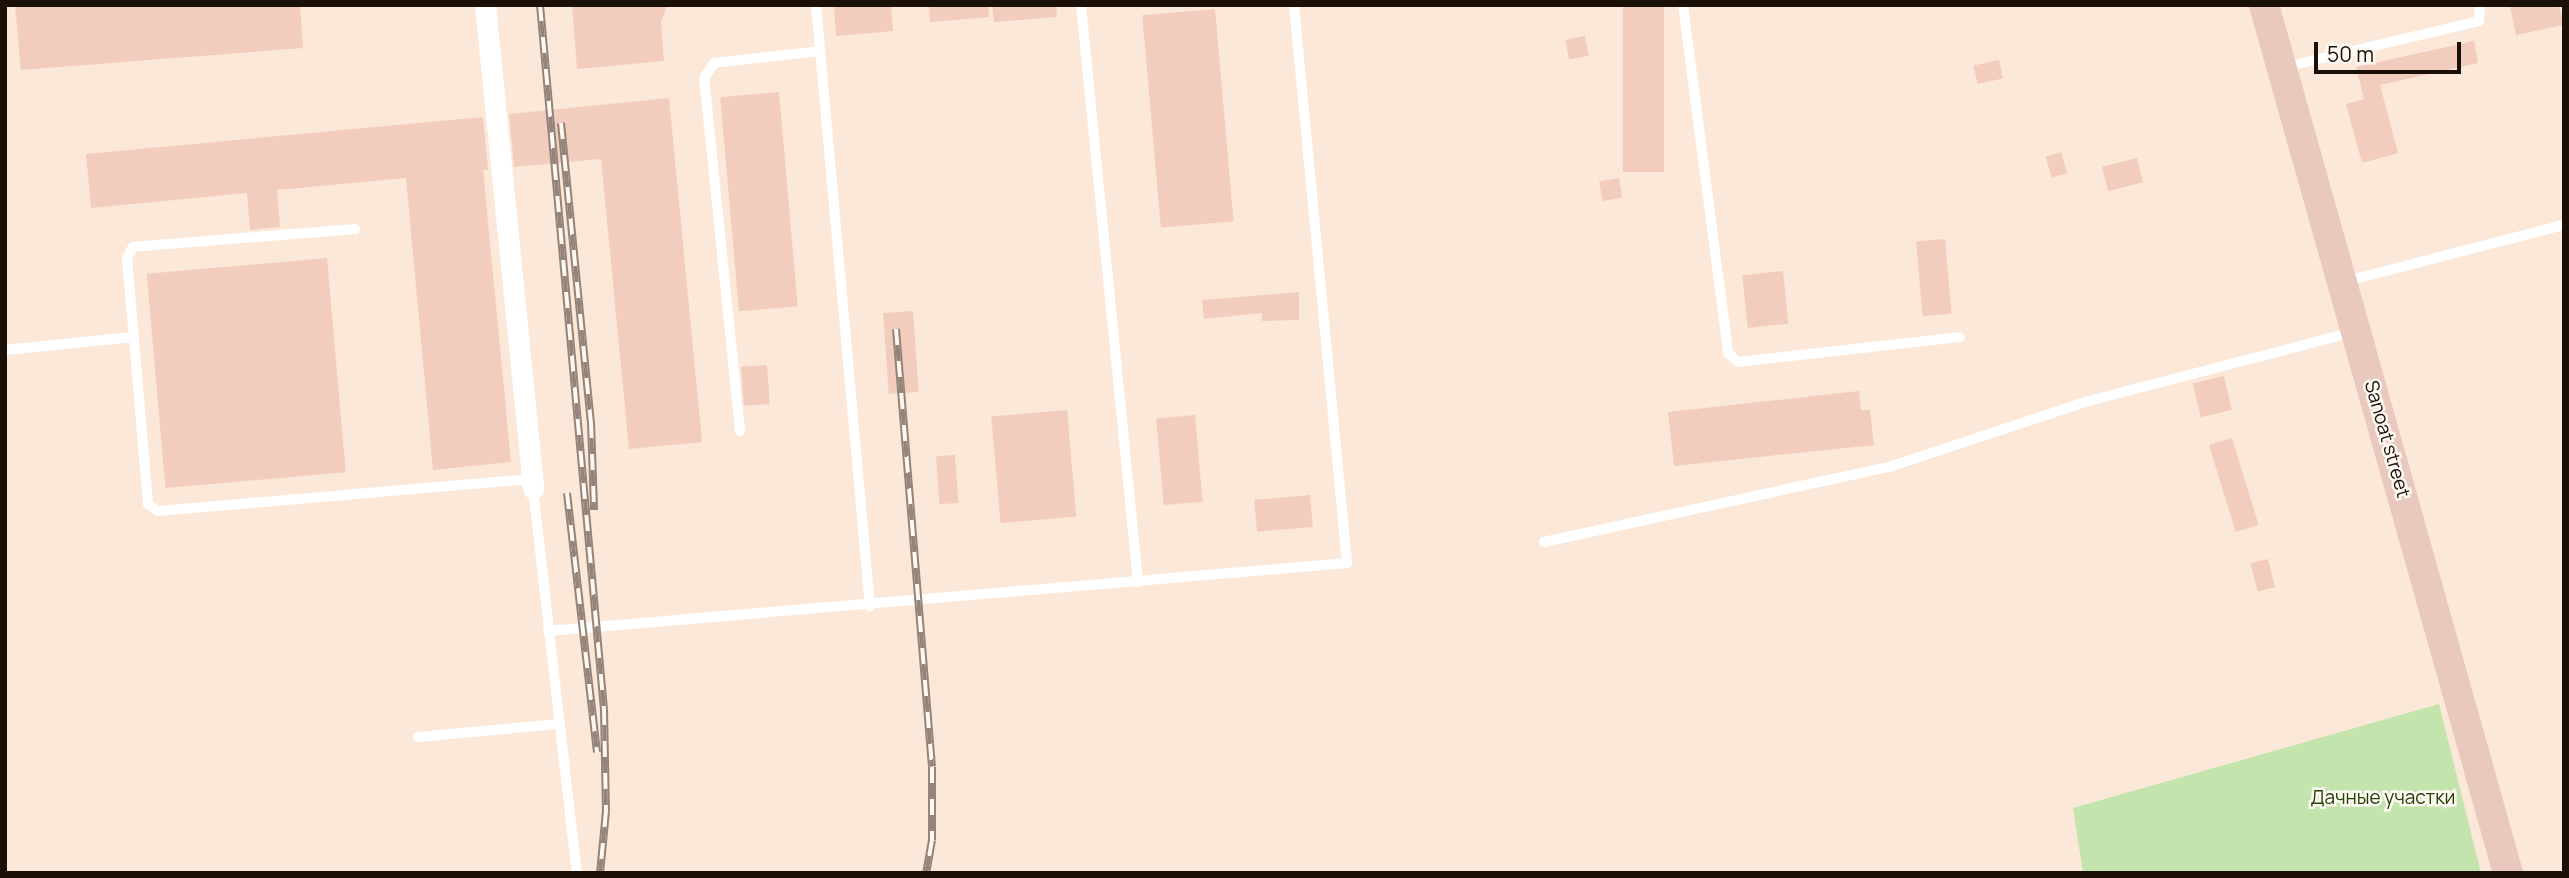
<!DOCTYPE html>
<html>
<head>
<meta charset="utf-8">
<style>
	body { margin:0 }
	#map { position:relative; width:2569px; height:878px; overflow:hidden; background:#fbe8d9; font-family:Manrope,sans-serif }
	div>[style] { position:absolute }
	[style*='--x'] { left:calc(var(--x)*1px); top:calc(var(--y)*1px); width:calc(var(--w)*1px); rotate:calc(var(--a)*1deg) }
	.green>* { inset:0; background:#c3e4ad }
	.building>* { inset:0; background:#f2ccbd; transform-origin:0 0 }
	.lane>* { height:10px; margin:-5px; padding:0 5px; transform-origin:5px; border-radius:5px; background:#fff }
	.street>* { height:21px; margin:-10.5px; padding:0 10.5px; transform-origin:10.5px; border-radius:10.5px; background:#fff }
	.secondary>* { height:30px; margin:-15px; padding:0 15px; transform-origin:15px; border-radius:15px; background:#e9c9be }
	.rail>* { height:8px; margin-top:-4px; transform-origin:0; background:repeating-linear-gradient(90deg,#fef8f3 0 16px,#948479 0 32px); box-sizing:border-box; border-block:2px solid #948479 }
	span { translate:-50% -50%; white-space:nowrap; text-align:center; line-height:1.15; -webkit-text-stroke:5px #fef8f3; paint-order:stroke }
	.street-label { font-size:19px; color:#1b1008 }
	.park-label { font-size:19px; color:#254206 }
	.frame { position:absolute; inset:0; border:7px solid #1b1008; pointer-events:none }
	.scale { position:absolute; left:2314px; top:42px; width:147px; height:32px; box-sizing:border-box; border:4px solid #1b1008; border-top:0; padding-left:9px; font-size:21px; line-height:24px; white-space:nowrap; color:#1b1008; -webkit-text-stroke:5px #fef8f3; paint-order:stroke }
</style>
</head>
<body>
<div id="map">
	<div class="green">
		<i style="clip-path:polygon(2439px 704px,2481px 873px,2083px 873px,2073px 808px)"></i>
	</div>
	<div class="building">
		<i style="clip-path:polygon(15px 5px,300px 5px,303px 48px,21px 70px)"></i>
		<i style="clip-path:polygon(572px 5px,667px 5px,661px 22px,664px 61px,577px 69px)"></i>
		<i style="clip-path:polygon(834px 5px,891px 5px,893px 31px,836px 36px)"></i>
		<i style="clip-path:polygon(929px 5px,988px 5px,989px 17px,930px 22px)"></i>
		<i style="clip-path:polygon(992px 5px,1056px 5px,1057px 17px,994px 22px)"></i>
		<i style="left:1623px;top:5px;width:41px;height:167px"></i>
		<i style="clip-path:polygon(2510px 5px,2559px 5px,2563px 25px,2516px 35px)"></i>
		<i style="left:1215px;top:9px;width:213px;height:73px;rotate:85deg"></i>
		<i style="left:1585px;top:36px;width:20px;height:20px;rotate:79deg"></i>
		<i style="clip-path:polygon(2474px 41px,2478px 63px,2380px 85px,2398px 153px,2362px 163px,2346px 104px,2364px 99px,2356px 67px)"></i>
		<i style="left:1999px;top:60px;width:19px;height:26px;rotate:78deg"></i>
		<i style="left:779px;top:92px;width:215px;height:59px;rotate:85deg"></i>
		<i style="clip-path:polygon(669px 98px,702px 442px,629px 449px,601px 159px,514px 167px,509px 114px)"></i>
		<i style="clip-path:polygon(483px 117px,488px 170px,483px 170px,511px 462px,433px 470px,406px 178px,277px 190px,280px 227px,250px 230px,247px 193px,91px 208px,86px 154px)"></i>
		<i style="left:2061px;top:152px;width:22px;height:16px;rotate:74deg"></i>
		<i style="left:2137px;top:158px;width:25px;height:36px;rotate:76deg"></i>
		<i style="left:1619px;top:178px;width:20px;height:20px;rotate:81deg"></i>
		<i style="left:1945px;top:239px;width:75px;height:29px;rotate:85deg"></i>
		<i style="left:327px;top:258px;width:215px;height:181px;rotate:85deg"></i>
		<i style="left:1783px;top:271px;width:53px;height:41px;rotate:84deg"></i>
		<i style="clip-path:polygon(1299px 292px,1299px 320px,1262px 321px,1262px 313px,1204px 319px,1202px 300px)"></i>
		<i style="left:913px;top:311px;width:81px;height:30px;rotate:86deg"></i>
		<i style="left:767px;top:365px;width:39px;height:26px;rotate:86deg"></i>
		<i style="left:2224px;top:376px;width:35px;height:32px;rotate:77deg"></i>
		<i style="clip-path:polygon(1859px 391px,1861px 410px,1870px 410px,1874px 445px,1674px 466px,1668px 412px)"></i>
		<i style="left:1067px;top:410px;width:107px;height:76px;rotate:85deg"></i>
		<i style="left:1195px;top:415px;width:87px;height:39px;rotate:85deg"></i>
		<i style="left:2232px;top:438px;width:91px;height:24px;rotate:73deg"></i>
		<i style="left:955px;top:455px;width:48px;height:19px;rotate:86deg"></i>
		<i style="left:1310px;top:495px;width:32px;height:56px;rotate:85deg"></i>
		<i style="left:2268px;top:559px;width:29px;height:18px;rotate:76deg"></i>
	</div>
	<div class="lane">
		<i style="--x:816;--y:5;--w:604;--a:84.87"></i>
		<i style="--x:1081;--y:5;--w:580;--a:84.36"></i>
		<i style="--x:1683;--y:5;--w:351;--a:82.6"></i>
		<i style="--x:1728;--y:353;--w:13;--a:42"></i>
		<i style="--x:1738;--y:362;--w:223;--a:-6.4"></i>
		<i style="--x:2285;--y:67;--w:199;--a:-13.3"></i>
		<i style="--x:2479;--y:21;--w:16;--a:-86"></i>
		<i style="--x:355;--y:229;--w:223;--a:175.4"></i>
		<i style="--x:133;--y:247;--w:13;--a:119"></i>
		<i style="--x:127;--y:258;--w:247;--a:85.1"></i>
		<i style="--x:148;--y:504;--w:12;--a:35"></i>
		<i style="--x:158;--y:511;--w:366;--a:-4.9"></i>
		<i style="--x:523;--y:480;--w:13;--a:42"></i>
		<i style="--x:533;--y:489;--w:387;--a:83.5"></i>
		<i style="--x:2343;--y:282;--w:228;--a:-14.5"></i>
		<i style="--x:5;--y:350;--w:129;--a:-5.8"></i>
		<i style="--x:740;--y:431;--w:355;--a:-95.8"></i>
		<i style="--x:704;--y:78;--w:18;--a:-56"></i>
		<i style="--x:714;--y:63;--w:107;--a:-6.5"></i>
		<i style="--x:1544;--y:542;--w:353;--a:-12.3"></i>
		<i style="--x:1889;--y:467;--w:206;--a:-18.3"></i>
		<i style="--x:2085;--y:402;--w:277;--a:-14.6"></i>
		<i style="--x:548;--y:631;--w:802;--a:-4.86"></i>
		<i style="--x:1347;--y:563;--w:561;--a:-95.43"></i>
		<i style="--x:418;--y:737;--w:140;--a:-5.3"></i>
	</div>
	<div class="street">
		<i style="--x:485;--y:5;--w:486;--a:84.3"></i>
	</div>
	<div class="secondary">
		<i style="--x:2264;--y:5;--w:902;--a:74.3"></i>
	</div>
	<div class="rail">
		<i style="--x:540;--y:5;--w:707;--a:84.81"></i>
		<i style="--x:604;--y:709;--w:102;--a:88.9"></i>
		<i style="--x:606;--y:811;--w:62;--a:95.5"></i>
		<i style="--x:561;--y:123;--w:301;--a:84.3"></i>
		<i style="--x:591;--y:422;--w:88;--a:88"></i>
		<i style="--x:896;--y:329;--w:439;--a:85.3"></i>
		<i style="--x:932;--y:767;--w:73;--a:90"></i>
		<i style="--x:932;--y:840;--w:34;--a:100"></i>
		<i style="--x:567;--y:493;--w:261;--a:83.4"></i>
	</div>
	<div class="street-label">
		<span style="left:2387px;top:439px;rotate:74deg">Sanoat street</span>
	</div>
	<div class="park-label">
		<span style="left:2383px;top:798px">Дачные участки</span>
	</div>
	<div class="frame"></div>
	<div class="scale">50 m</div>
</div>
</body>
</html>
